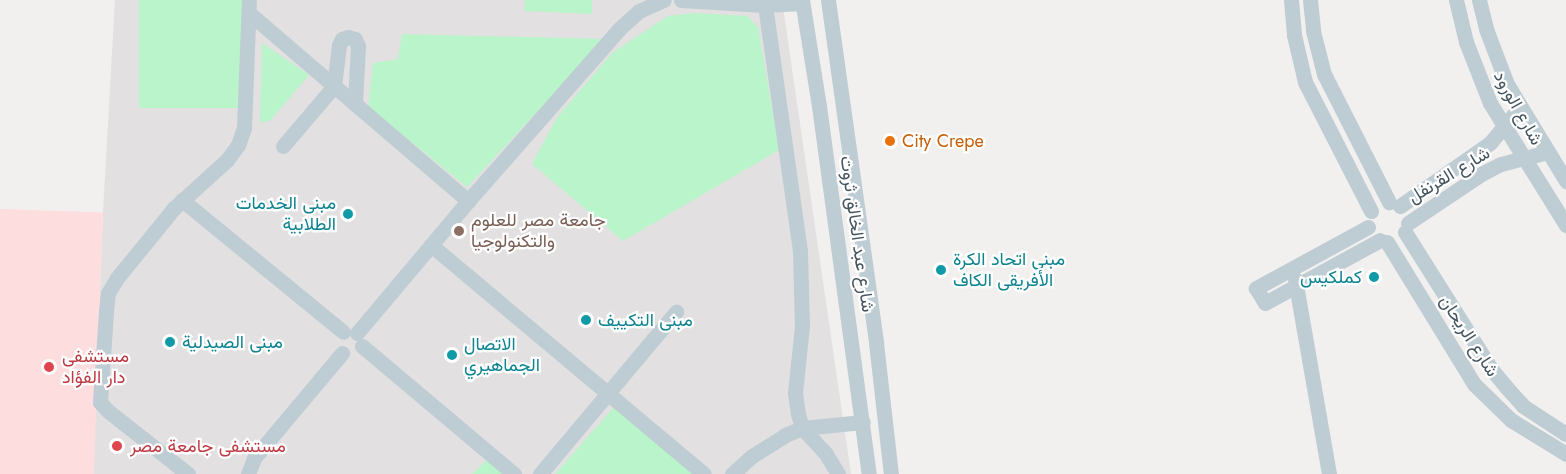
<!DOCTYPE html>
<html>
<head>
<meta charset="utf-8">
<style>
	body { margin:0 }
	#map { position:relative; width:1566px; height:474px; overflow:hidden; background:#f2efef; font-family:Jost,Vazirmatn,sans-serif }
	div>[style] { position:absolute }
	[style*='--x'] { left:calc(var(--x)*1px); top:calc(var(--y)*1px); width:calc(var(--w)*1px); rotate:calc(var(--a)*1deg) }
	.education>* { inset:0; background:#e3e0e1 }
	.medical>* { inset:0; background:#feddde; transform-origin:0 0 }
	.green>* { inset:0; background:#b9f4ca; transform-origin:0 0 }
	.street>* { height:15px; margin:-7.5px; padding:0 7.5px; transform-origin:7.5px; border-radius:7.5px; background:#beccd3 }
	.dots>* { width:16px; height:16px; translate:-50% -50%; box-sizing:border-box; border:3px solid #fff; border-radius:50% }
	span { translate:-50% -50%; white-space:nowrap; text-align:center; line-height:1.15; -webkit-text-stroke:4.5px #fff; paint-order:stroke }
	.street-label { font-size:18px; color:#45555f }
	.food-label { font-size:18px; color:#c56008 }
	.left { translate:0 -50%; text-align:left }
	.culture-label { font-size:18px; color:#0d838f }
	.right { translate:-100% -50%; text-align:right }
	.education-label { font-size:18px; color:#785e54 }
	.health-label { font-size:18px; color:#be3a42 }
</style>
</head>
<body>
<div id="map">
	<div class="education">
		<i style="clip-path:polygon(115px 0,782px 0,851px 474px,93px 474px,103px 212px)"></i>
	</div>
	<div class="medical">
		<i style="left:0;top:209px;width:103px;height:265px;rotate:2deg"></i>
	</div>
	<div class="green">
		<i style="left:139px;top:0;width:105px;height:108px"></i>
		<i style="clip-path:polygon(525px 0,592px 0,592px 14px,524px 11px)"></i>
		<i style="clip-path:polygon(695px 13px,747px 16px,758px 27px,779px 150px,623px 241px,532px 164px,556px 119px,612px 53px,668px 16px)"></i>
		<i style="clip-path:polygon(402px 34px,605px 39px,467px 187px,368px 107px,373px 63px,398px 59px)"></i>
		<i style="clip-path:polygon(262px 43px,309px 75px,271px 120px,260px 123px)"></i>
		<i style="clip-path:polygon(614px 407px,697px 474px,555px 474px)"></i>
		<i style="clip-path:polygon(489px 458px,508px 474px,472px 474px)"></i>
	</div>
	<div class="street">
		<i style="--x:681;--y:0;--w:84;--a:3.4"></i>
		<i style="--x:765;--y:5;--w:37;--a:-3"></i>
		<i style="--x:802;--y:0;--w:107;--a:80.9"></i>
		<i style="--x:819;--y:106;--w:371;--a:82.3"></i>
		<i style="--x:828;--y:0;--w:346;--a:82"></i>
		<i style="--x:876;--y:343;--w:132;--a:83.5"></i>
		<i style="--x:1291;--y:0;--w:35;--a:85"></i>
		<i style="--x:1294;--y:35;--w:48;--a:76.8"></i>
		<i style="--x:1305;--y:82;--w:145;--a:62.9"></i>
		<i style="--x:1310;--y:0;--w:31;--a:84"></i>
		<i style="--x:1313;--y:31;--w:44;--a:75.7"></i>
		<i style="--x:1324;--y:74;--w:144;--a:63.1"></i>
		<i style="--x:1456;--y:0;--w:43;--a:76.6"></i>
		<i style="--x:1466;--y:42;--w:66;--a:68.5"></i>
		<i style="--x:1490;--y:103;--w:144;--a:58.1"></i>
		<i style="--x:1479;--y:0;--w:30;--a:76"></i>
		<i style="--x:1486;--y:29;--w:59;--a:69.1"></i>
		<i style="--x:1507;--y:84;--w:114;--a:58.7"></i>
		<i style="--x:765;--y:5;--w:248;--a:81.9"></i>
		<i style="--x:800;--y:251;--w:75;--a:88.5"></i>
		<i style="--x:802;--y:326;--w:67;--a:96"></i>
		<i style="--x:795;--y:393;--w:21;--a:82"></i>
		<i style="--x:798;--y:414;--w:15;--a:74"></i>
		<i style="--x:802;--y:428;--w:35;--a:47"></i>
		<i style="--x:826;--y:454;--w:23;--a:59"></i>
		<i style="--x:249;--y:13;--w:289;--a:40.6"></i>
		<i style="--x:283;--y:146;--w:79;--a:-49.6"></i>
		<i style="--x:334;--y:86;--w:41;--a:-83"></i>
		<i style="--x:339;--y:45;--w:7;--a:-63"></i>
		<i style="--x:342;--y:39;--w:6;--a:-18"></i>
		<i style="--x:348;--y:37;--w:7;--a:16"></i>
		<i style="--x:355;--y:39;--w:8;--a:67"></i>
		<i style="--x:358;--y:46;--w:58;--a:93"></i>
		<i style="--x:182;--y:200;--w:208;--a:39.3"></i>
		<i style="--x:1400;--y:206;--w:110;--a:-35"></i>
		<i style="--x:1490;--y:143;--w:47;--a:-50.2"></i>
		<i style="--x:1408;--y:223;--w:90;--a:-33.7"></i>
		<i style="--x:1483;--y:173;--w:20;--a:-27"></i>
		<i style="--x:1501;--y:164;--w:48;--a:-14.6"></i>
		<i style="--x:1368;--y:227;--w:128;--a:151.4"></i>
		<i style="--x:1256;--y:288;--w:17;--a:59"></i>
		<i style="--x:1265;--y:303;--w:131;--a:-28.7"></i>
		<i style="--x:1405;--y:232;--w:163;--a:57.8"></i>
		<i style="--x:1492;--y:370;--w:23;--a:50"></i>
		<i style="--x:1507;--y:388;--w:24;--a:48"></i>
		<i style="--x:1523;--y:406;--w:51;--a:33.1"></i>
		<i style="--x:1387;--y:242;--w:167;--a:58.5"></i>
		<i style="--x:1474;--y:384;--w:52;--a:44.2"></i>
		<i style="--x:1511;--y:420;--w:65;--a:31.7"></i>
		<i style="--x:431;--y:245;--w:356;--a:40"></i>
		<i style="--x:1295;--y:279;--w:198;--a:80.1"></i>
		<i style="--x:357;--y:333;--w:172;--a:-49.9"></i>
		<i style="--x:468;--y:201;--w:229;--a:-48.7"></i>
		<i style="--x:619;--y:29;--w:27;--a:-42"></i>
		<i style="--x:639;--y:11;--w:27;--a:-24"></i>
		<i style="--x:362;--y:346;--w:199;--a:40.1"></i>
		<i style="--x:188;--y:474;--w:102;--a:-141.8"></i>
		<i style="--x:108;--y:411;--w:12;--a:-132"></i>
		<i style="--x:100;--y:402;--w:91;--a:-86.2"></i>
		<i style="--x:106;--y:311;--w:18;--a:-84"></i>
		<i style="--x:108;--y:293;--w:17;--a:-59"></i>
		<i style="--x:117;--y:278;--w:90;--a:-50.8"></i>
		<i style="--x:174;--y:208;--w:72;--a:-42.2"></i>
		<i style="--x:227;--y:160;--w:19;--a:-54"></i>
		<i style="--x:238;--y:145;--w:18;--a:-71"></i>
		<i style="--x:244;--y:128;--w:128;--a:-87.8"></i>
		<i style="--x:248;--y:474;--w:17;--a:-69"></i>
		<i style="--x:254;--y:458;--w:137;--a:-50"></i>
		<i style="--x:540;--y:474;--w:212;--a:-50"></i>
		<i style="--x:732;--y:474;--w:27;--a:-42"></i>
		<i style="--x:752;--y:456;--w:39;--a:-32"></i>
		<i style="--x:785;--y:435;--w:18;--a:-22"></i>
		<i style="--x:802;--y:428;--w:61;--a:-5.6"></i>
	</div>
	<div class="dots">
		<i style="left:890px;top:141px;background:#e8710a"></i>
		<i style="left:348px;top:214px;background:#0f9aa8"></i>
		<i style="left:459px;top:231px;background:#8d6e63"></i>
		<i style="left:941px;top:270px;background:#0f9aa8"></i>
		<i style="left:1374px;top:277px;background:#0f9aa8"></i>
		<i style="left:586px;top:320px;background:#0f9aa8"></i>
		<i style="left:170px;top:342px;background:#0f9aa8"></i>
		<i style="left:452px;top:355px;background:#0f9aa8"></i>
		<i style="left:49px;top:367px;background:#e0444e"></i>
		<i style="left:117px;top:446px;background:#e0444e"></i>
	</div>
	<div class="street-label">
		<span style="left:1518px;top:108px;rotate:61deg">شارع الورود</span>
		<span style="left:1449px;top:175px;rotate:-31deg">شارع القرنفل</span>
		<span style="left:857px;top:234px;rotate:82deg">شارع عبد الخالق ثروت</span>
		<span style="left:1469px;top:336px;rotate:57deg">شارع الريحان</span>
	</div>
	<div class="food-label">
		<span class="left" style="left:902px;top:141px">City Crepe</span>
	</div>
	<div class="culture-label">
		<span class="right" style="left:336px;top:214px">مبنى الخدمات<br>الطلابية</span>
		<span class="left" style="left:953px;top:270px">مبنى اتحاد الكرة<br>الأفريقى الكاف</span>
		<span class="right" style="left:1362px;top:277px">كملكيس</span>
		<span class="left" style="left:598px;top:320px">مبنى التكييف</span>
		<span class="left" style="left:182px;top:342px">مبنى الصيدلية</span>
		<span class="left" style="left:464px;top:355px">الاتصال<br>الجماهيري</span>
	</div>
	<div class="education-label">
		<span class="left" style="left:471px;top:231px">جامعة مصر للعلوم<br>والتكنولوجيا</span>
	</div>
	<div class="health-label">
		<span class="left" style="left:62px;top:367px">مستشفى<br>دار الفؤاد</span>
		<span class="left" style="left:130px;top:446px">مستشفى جامعة مصر</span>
	</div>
</div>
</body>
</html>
